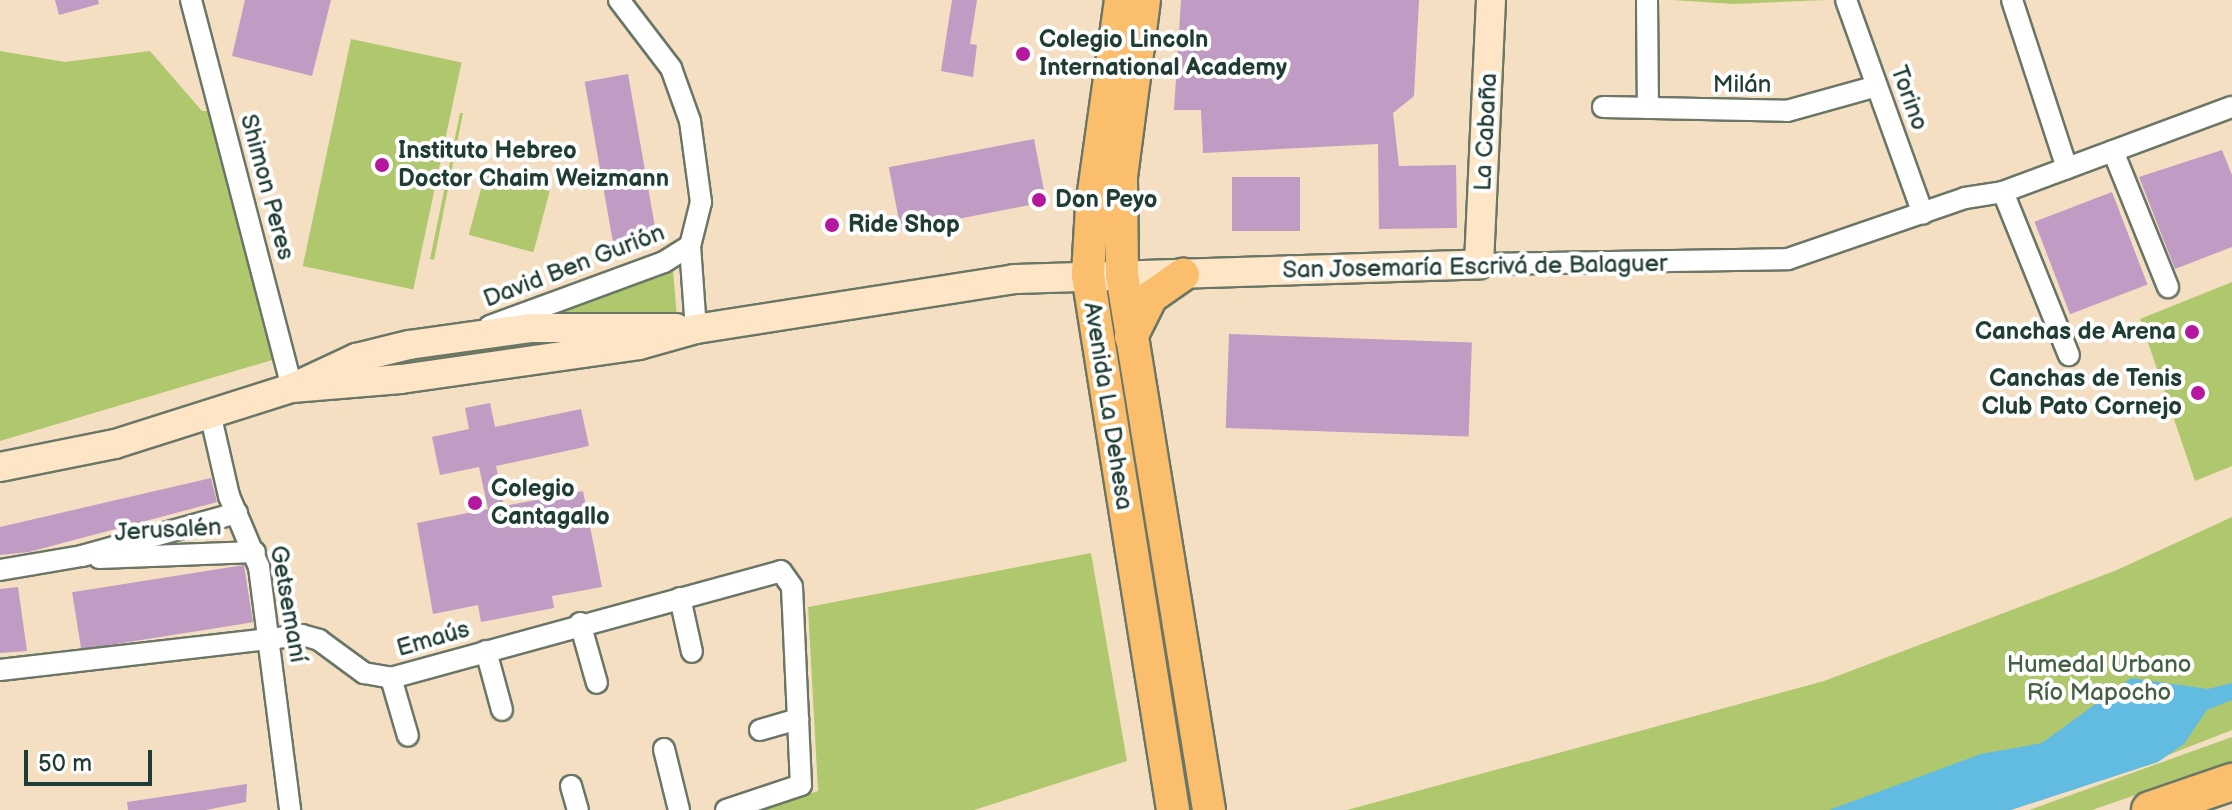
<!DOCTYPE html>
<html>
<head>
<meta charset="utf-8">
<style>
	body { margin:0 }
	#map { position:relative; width:2232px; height:810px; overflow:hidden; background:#f4dfc2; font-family:"Balsamiq Sans",sans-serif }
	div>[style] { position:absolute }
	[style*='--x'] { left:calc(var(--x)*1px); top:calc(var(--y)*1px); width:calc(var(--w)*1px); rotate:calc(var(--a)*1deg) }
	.green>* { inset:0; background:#b0c86d; transform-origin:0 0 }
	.water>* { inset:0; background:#62bbe0 }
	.building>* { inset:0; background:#c09bc4; transform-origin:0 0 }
	.roads { filter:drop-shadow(2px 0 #6a7666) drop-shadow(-2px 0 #6a7666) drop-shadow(0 2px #6a7666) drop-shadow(0 -2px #6a7666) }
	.street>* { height:20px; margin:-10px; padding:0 10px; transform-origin:10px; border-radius:10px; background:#fff }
	.secondary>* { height:28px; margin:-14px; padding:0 14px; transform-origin:14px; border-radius:14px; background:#fde5c5 }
	.primary>* { height:32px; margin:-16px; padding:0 16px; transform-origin:16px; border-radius:16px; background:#fabe6d }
	.highway>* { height:36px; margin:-18px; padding:0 18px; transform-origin:18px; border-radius:18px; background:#fabe6d }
	.dots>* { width:22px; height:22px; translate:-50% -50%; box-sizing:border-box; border:4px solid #fff; border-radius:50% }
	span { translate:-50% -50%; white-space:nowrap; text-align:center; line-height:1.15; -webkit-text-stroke:8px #fff; paint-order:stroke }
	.poi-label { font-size:24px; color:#1f3d34; font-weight:700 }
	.left { translate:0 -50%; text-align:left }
	.right { translate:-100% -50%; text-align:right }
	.street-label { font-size:24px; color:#1f3d34 }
	.park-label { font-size:24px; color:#436042 }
	.scale { position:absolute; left:24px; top:750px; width:128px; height:36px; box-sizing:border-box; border:4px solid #1f3d34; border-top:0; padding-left:10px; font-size:24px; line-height:28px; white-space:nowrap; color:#1f3d34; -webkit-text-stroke:6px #fff; paint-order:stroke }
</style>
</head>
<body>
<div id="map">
	<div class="green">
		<i style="clip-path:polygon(1673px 0,1825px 0,1734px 4px)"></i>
		<i style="left:351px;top:39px;width:113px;height:232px;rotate:12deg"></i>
		<i style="clip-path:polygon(0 51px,65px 62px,150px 51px,202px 111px,226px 111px,289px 355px,0 441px)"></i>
		<i style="clip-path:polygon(460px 113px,463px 113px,434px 260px,430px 259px)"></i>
		<i style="left:485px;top:174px;width:67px;height:63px;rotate:15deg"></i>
		<i style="clip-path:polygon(673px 269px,677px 318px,522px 319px)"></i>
		<i style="clip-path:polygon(2232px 282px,2232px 466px,2195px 481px,2140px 319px)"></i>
		<i style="clip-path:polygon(562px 338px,589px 341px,403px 367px,401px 362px,479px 346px)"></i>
		<i style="clip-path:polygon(2232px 517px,2232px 730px,2130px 770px,1998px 810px,1347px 810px,1824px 681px,2117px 570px)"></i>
		<i style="clip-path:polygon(1091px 553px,1127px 761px,974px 810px,754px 810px,818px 791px,808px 607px)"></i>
		<i style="clip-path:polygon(2232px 737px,2232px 762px,2092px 810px,2029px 810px)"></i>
	</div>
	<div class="water">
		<i style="clip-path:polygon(2131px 678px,2208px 689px,2232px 683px,2232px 700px,2207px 710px,2184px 744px,2158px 762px,2011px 810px,1829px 810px,1981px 754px,2042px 743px)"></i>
	</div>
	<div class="building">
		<i style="clip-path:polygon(55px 0,98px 0,99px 4px,59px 15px)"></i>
		<i style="clip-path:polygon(245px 0,331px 0,312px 76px,232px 56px)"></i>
		<i style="clip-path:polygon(952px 0,977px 0,970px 44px,977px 45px,973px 77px,941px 71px)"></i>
		<i style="clip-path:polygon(1181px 0,1419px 0,1414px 96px,1393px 113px,1399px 166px,1456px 165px,1457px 228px,1379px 229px,1378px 144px,1203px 153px,1201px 110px,1174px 110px)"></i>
		<i style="left:628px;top:74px;width:164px;height:44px;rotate:80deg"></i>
		<i style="left:1034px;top:139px;width:64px;height:148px;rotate:79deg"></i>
		<i style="clip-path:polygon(2222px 150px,2232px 175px,2232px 247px,2175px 269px,2139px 177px)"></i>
		<i style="left:1232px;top:177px;width:68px;height:54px"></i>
		<i style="left:2112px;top:192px;width:99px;height:83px;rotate:69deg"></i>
		<i style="left:1229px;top:334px;width:243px;height:94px;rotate:2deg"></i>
		<i style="clip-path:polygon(490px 403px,495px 427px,581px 409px,589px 446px,496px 466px,504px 506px,583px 491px,602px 587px,552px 596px,554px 608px,481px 622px,478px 605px,433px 614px,417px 523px,488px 509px,479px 467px,440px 475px,432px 437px,469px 429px,465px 408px)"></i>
		<i style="clip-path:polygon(211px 478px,217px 502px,29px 552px,0 555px,0 527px)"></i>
		<i style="left:244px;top:565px;width:58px;height:174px;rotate:81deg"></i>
		<i style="clip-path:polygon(18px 587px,27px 651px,0 653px,0 589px)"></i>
		<i style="clip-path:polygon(247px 784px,246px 802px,206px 810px,128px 810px,127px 802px)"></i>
	</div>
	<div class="roads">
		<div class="street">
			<i style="--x:191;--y:0;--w:401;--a:75.4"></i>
			<i style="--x:619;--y:0;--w:86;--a:52.6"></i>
			<i style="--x:671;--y:68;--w:56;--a:70.3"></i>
			<i style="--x:690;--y:121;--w:82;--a:82.3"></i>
			<i style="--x:701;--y:202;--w:45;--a:104"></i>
			<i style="--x:690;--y:246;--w:83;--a:85.9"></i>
			<i style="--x:1647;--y:0;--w:108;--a:89.5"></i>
			<i style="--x:1846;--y:0;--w:227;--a:70.2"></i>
			<i style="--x:2012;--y:0;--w:177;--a:71.9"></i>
			<i style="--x:1603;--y:107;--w:184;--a:1.2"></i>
			<i style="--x:1787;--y:111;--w:93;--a:-15.5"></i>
			<i style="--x:2113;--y:151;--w:147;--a:68"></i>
			<i style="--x:2003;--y:192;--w:176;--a:68"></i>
			<i style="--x:1479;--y:264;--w:309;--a:-0.9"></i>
			<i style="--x:1788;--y:259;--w:187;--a:-19"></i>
			<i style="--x:1965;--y:198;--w:38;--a:-9"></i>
			<i style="--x:2003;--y:192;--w:244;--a:-20.4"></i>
			<i style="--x:490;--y:326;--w:185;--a:-20.2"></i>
			<i style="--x:664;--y:262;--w:31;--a:-32"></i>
			<i style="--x:210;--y:413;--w:85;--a:77.1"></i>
			<i style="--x:229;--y:496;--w:77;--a:67.1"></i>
			<i style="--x:259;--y:567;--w:245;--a:82.7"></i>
			<i style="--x:99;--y:558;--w:156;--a:-2.2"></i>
			<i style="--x:0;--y:570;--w:83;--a:-9.7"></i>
			<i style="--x:82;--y:556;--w:161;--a:-15.5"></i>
			<i style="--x:680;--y:598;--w:55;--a:77.5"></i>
			<i style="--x:580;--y:623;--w:62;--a:74.2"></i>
			<i style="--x:486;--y:651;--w:61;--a:74.8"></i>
			<i style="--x:0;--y:670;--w:304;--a:-6.6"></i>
			<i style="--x:302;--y:635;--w:18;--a:16"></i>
			<i style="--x:319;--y:640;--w:56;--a:36.3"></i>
			<i style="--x:364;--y:673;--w:27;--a:10"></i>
			<i style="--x:391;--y:678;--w:404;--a:-15.3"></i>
			<i style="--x:781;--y:571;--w:19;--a:55"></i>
			<i style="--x:792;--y:587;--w:198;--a:87.4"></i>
			<i style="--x:801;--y:785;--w:79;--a:161.6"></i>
			<i style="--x:391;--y:678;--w:60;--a:73.7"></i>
			<i style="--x:760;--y:730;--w:40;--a:-16"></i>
			<i style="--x:664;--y:749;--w:63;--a:76.2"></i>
			<i style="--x:571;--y:786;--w:25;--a:74"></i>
		</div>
		<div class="secondary">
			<i style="--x:292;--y:388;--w:109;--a:-4.7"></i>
			<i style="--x:401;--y:379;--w:240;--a:-8.1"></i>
			<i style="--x:639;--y:345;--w:59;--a:-15.7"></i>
			<i style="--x:696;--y:329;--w:322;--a:-8.9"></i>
			<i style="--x:1014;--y:279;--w:465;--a:-1.8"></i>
			<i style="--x:1479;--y:264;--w:264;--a:-87.4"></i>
			<i style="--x:0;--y:467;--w:117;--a:-11.3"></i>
			<i style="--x:115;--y:444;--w:186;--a:-17.6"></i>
			<i style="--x:292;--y:388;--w:71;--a:-25.1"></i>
			<i style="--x:356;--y:358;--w:55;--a:-13.8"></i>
			<i style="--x:409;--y:345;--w:122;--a:-8"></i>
			<i style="--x:530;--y:328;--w:146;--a:0"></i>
		</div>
		<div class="primary">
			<i style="--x:1121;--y:0;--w:209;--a:98"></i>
			<i style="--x:1092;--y:207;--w:68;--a:93.4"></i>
			<i style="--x:1088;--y:275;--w:542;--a:80.97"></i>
			<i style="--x:1144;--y:0;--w:179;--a:97.4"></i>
			<i style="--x:1121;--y:178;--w:97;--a:89.4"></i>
			<i style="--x:1122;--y:275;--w:542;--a:80.76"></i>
			<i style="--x:1131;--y:337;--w:45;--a:-63.4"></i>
			<i style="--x:1151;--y:297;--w:39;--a:-35"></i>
		</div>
		<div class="highway">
			<i style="--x:2150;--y:810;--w:87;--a:-18.9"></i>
		</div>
	</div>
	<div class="dots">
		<i style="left:1023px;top:54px;background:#b5179e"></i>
		<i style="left:382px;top:165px;background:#b5179e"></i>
		<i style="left:1039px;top:200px;background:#b5179e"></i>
		<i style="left:832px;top:225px;background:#b5179e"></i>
		<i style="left:2192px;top:332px;background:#b5179e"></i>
		<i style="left:2198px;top:393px;background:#b5179e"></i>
		<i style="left:475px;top:503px;background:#b5179e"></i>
	</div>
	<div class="poi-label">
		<span class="left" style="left:1039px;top:54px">Colegio Lincoln<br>International Academy</span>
		<span class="left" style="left:398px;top:165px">Instituto Hebreo<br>Doctor Chaim Weizmann</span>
		<span class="left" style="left:1055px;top:200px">Don Peyo</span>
		<span class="left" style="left:848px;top:225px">Ride Shop</span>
		<span class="right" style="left:2176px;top:332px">Canchas de Arena</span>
		<span class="right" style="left:2182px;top:393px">Canchas de Tenis<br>Club Pato Cornejo</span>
		<span class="left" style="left:491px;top:503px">Colegio<br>Cantagallo</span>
	</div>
	<div class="street-label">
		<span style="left:1742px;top:85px">Milán</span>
		<span style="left:1909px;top:98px;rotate:70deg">Torino</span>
		<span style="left:1486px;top:132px;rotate:-87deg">La Cabaña</span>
		<span style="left:267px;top:187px;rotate:75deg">Shimon Peres</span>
		<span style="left:574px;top:266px;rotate:-21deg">David Ben Gurión</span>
		<span style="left:1475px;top:267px;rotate:-1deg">San Josemaría Escrivá de Balaguer</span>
		<span style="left:1108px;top:406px;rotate:81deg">Avenida La Dehesa</span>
		<span style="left:168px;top:530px;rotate:-3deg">Jerusalén</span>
		<span style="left:288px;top:604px;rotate:80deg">Getsemaní</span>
		<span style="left:433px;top:639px;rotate:-16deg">Emaús</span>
	</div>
	<div class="park-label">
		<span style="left:2099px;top:679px">Humedal Urbano<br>Río Mapocho</span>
	</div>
	<div class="scale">50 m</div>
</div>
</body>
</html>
